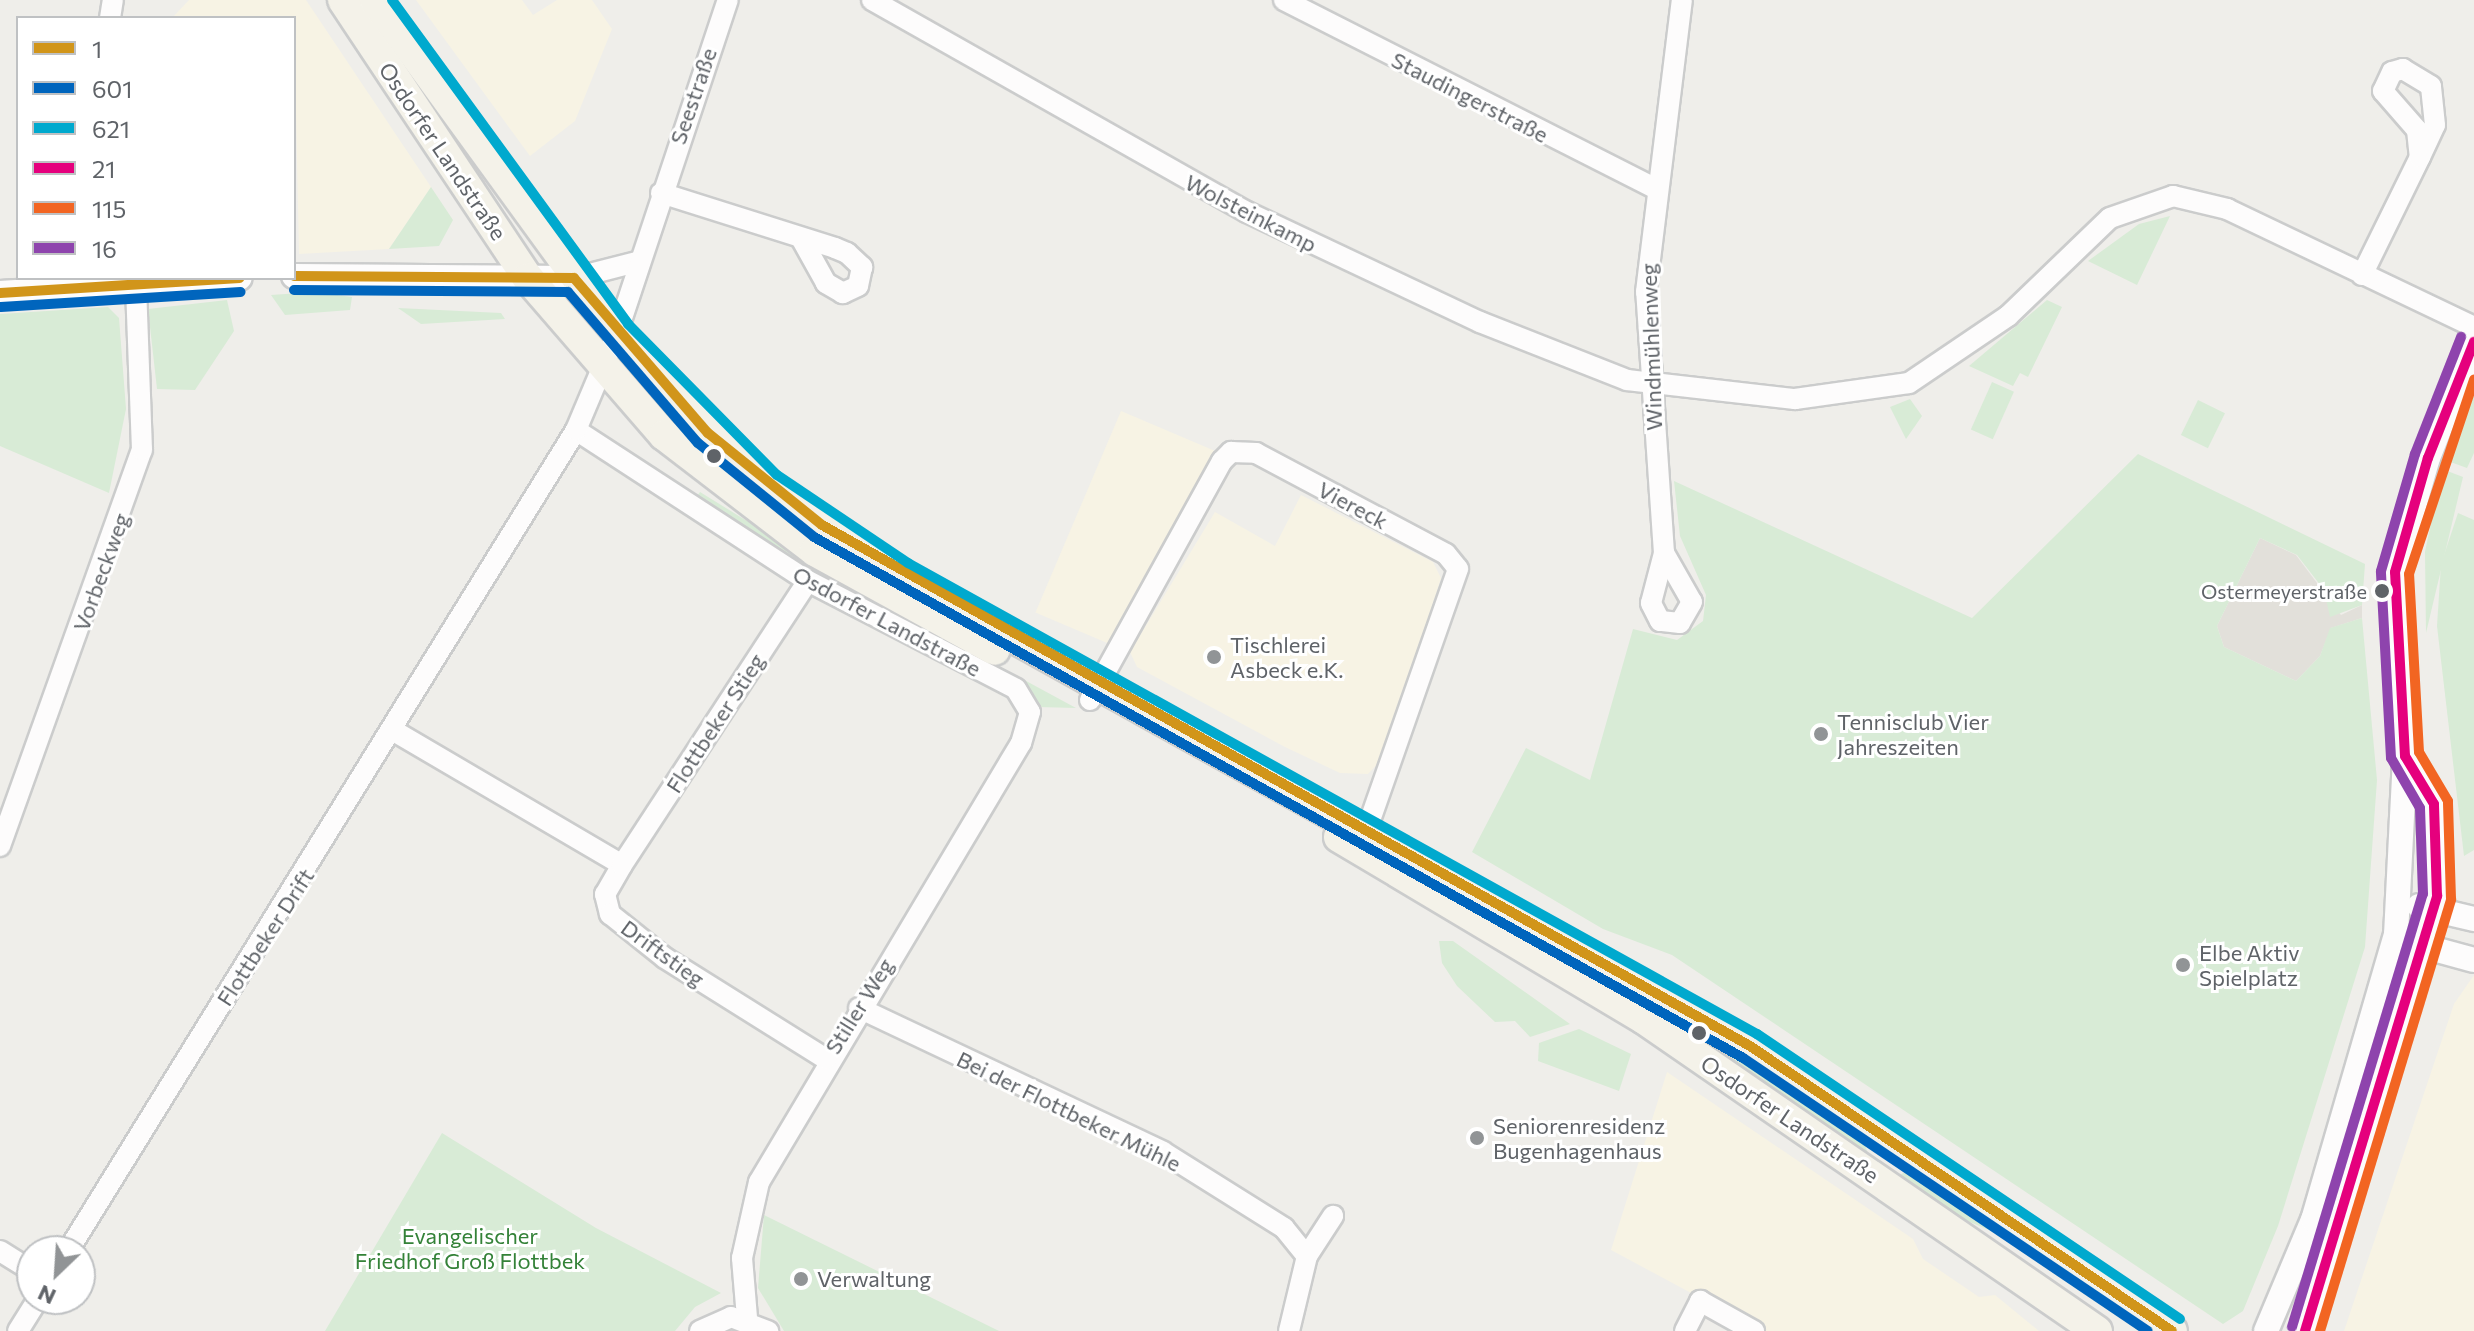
<!DOCTYPE html>
<html>
<head>
<meta charset="utf-8">
<style>
	body { margin:0 }
	#map { position:relative; width:2474px; height:1331px; overflow:hidden; background:#efeeea; font-family:Commissioner,sans-serif }
	div>[style] { position:absolute }
	[style*='--x'] { left:calc(var(--x)*1px); top:calc(var(--y)*1px); width:calc(var(--w)*1px); rotate:calc(var(--a)*1deg) }
	.commercial>* { inset:0; background:#f7f3e4; transform-origin:0 0 }
	.education>* { inset:0; background:#e2e0da }
	.green>* { inset:0; background:#d8ebd6; transform-origin:0 0 }
	.roads { filter:drop-shadow(2px 0 #cbcccc) drop-shadow(-2px 0 #cbcccc) drop-shadow(0 2px #cbcccc) drop-shadow(0 -2px #cbcccc) }
	.minor>* { height:20px; margin:-10px; padding:0 10px; transform-origin:10px; border-radius:10px; background:#fdfcfc }
	.tertiary>* { height:24px; margin:-12px; padding:0 12px; transform-origin:12px; border-radius:12px; background:#fdfcfc }
	.primary>* { height:30px; margin:-15px; padding:0 15px; transform-origin:15px; border-radius:15px; background:#f4f2e9 }
	.bus-1>* { height:10px; margin:-5px; padding:0 5px; transform-origin:5px; border-radius:5px; background:#d1951a }
	.bus-2>* { height:10px; margin:-5px; padding:0 5px; transform-origin:5px; border-radius:5px; background:#0065bd }
	.bus-3>* { height:10px; margin:-5px; padding:0 5px; transform-origin:5px; border-radius:5px; background:#00a9ce }
	.bus-4>* { height:10px; margin:-5px; padding:0 5px; transform-origin:5px; border-radius:5px; background:#e5007d }
	.bus-5>* { height:10px; margin:-5px; padding:0 5px; transform-origin:5px; border-radius:5px; background:#f26522 }
	.bus-6>* { height:10px; margin:-5px; padding:0 5px; transform-origin:5px; border-radius:5px; background:#8e44ad }
	.dots>* { width:22px; height:22px; translate:-50% -50%; box-sizing:border-box; border:4px solid #fff; border-radius:50% }
	span { translate:-50% -50%; white-space:nowrap; text-align:center; line-height:1.15; -webkit-text-stroke:6px #fff; paint-order:stroke }
	.bus-label { font-size:20px; color:#5f6368 }
	.right { translate:-100% -50%; text-align:right }
	.street-label { font-size:22px; color:#5f6368 }
	.poi-label { font-size:22px; color:#5f6368 }
	.left { translate:0 -50%; text-align:left }
	.park-label { font-size:22px; color:#348238 }
	.legend { position:absolute; left:16px; top:16px; width:280px; height:264px; box-sizing:border-box; background:#fff; border:2px solid #bfc1c3; margin:0; padding:10px 14px; list-style:none; font-size:24px; color:#5f6368 }
	.legend li { display:flex; align-items:center; gap:16px; height:40px }
	.legend b { width:40px; border:2px solid #bfc1c3 }
	.north { position:absolute; left:16px; top:1235px; width:80px; height:80px; box-sizing:border-box; background:#fff; border:2px solid #bfc1c3; border-radius:50%; rotate:205deg; font-size:22px; font-weight:700; line-height:32px; text-align:center; color:#5f6368 }
	.north::after { content:''; display:block; margin:auto; width:28px; height:36px; background:#919496; clip-path:polygon(50% 0,100% 100%,50% 72%,0 100%) }
</style>
</head>
<body>
<div id="map">
	<div class="commercial">
		<i style="clip-path:polygon(189px 0,306px 0,431px 187px,389px 249px,299px 254px,294px 18px,120px 18px,173px 17px)"></i>
		<i style="clip-path:polygon(416px 0,522px 0,533px 15px,557px 0,592px 0,612px 29px,575px 121px,530px 156px)"></i>
		<i style="left:1121px;top:411px;width:101px;height:219px;rotate:23deg"></i>
		<i style="clip-path:polygon(1301px 495px,1433px 562px,1441px 578px,1383px 758px,1368px 774px,1340px 773px,1285px 747px,1137px 667px,1130px 652px,1215px 512px,1275px 546px)"></i>
		<i style="clip-path:polygon(2474px 975px,2474px 1331px,2344px 1331px,2454px 1004px)"></i>
		<i style="clip-path:polygon(1667px 1072px,1913px 1239px,1923px 1259px,1979px 1297px,1995px 1295px,2039px 1331px,1762px 1331px,1611px 1250px)"></i>
	</div>
	<div class="education">
		<i style="clip-path:polygon(2260px 538px,2296px 555px,2341px 615px,2362px 605px,2362px 618px,2331px 628px,2320px 656px,2296px 681px,2224px 647px,2217px 626px)"></i>
	</div>
	<div class="green">
		<i style="clip-path:polygon(431px 187px,453px 220px,439px 246px,389px 249px)"></i>
		<i style="clip-path:polygon(2170px 216px,2137px 285px,2088px 261px,2139px 224px)"></i>
		<i style="clip-path:polygon(314px 292px,352px 297px,350px 310px,285px 315px,271px 295px)"></i>
		<i style="clip-path:polygon(227px 300px,234px 331px,195px 390px,157px 389px,148px 309px)"></i>
		<i style="clip-path:polygon(2047px 300px,2062px 307px,2028px 377px,2020px 373px,2013px 386px,1969px 366px)"></i>
		<i style="clip-path:polygon(108px 307px,119px 318px,126px 409px,109px 493px,0 446px,0 314px)"></i>
		<i style="clip-path:polygon(398px 308px,501px 313px,505px 319px,421px 324px)"></i>
		<i style="left:1992px;top:382px;width:24px;height:52px;rotate:24deg"></i>
		<i style="clip-path:polygon(2474px 387px,2474px 453px,2467px 468px,2445px 460px)"></i>
		<i style="clip-path:polygon(1910px 399px,1922px 416px,1906px 439px,1890px 407px)"></i>
		<i style="left:2198px;top:400px;width:30px;height:39px;rotate:26deg"></i>
		<i style="clip-path:polygon(2138px 454px,2365px 564px,2362px 605px,2330px 617px,2324px 590px,2297px 555px,2260px 538px,2217px 626px,2224px 647px,2296px 681px,2320px 656px,2330px 628px,2362px 618px,2377px 780px,2365px 947px,2278px 1226px,2243px 1311px,2223px 1324px,1672px 955px,1603px 929px,1472px 852px,1526px 748px,1590px 780px,1633px 629px,1677px 640px,1703px 621px,1706px 595px,1680px 536px,1674px 481px,1972px 618px)"></i>
		<i style="clip-path:polygon(2442px 469px,2463px 477px,2426px 633px,2425px 552px)"></i>
		<i style="clip-path:polygon(700px 492px,862px 592px,1076px 708px,1038px 707px,1024px 688px,833px 587px,695px 499px)"></i>
		<i style="clip-path:polygon(2458px 513px,2474px 520px,2474px 850px,2464px 856px,2437px 626px,2441px 564px)"></i>
		<i style="clip-path:polygon(1439px 941px,1453px 941px,1570px 1024px,1530px 1037px,1515px 1021px,1495px 1022px,1457px 986px,1442px 963px)"></i>
		<i style="clip-path:polygon(1594px 968px,1862px 1138px,1871px 1161px)"></i>
		<i style="clip-path:polygon(1579px 1029px,1631px 1054px,1619px 1091px,1538px 1061px,1539px 1043px)"></i>
		<i style="clip-path:polygon(442px 1133px,596px 1228px,721px 1293px,695px 1307px,675px 1331px,325px 1331px)"></i>
		<i style="clip-path:polygon(1910px 1169px,2013px 1240px,1946px 1212px,1895px 1178px)"></i>
		<i style="clip-path:polygon(764px 1215px,999px 1331px,784px 1331px,758px 1288px)"></i>
	</div>
	<div class="roads">
		<div class="minor">
			<i style="--x:872;--y:0;--w:431;--a:29.5"></i>
			<i style="--x:1247;--y:212;--w:258;--a:25.3"></i>
			<i style="--x:1480;--y:322;--w:158;--a:21.5"></i>
			<i style="--x:1627;--y:380;--w:169;--a:6.5"></i>
			<i style="--x:1795;--y:399;--w:115;--a:-8"></i>
			<i style="--x:1909;--y:383;--w:120;--a:-34.1"></i>
			<i style="--x:2008;--y:316;--w:141;--a:-43.9"></i>
			<i style="--x:2110;--y:218;--w:67;--a:-19.2"></i>
			<i style="--x:2173;--y:196;--w:56;--a:13.5"></i>
			<i style="--x:2227;--y:209;--w:274;--a:25.5"></i>
			<i style="--x:1284;--y:0;--w:419;--a:26.9"></i>
			<i style="--x:110;--y:18;--w:18;--a:-81"></i>
			<i style="--x:661;--y:193;--w:182;--a:17.5"></i>
			<i style="--x:835;--y:248;--w:13;--a:23"></i>
			<i style="--x:847;--y:253;--w:21;--a:43"></i>
			<i style="--x:862;--y:267;--w:19;--a:102"></i>
			<i style="--x:858;--y:286;--w:17;--a:155"></i>
			<i style="--x:843;--y:293;--w:20;--a:-150"></i>
			<i style="--x:826;--y:283;--w:51;--a:-119.1"></i>
			<i style="--x:2362;--y:275;--w:131;--a:-63.8"></i>
			<i style="--x:2420;--y:157;--w:35;--a:-65"></i>
			<i style="--x:2435;--y:125;--w:39;--a:-96"></i>
			<i style="--x:2431;--y:86;--w:33;--a:-149"></i>
			<i style="--x:2403;--y:69;--w:11;--a:165"></i>
			<i style="--x:2392;--y:72;--w:21;--a:115"></i>
			<i style="--x:2383;--y:91;--w:52;--a:48.9"></i>
			<i style="--x:2417;--y:130;--w:27;--a:84"></i>
			<i style="--x:574;--y:278;--w:68;--a:-14.4"></i>
			<i style="--x:576;--y:430;--w:277;--a:33.1"></i>
			<i style="--x:808;--y:581;--w:234;--a:27.4"></i>
			<i style="--x:1016;--y:689;--w:27;--a:59"></i>
			<i style="--x:1030;--y:712;--w:32;--a:106"></i>
			<i style="--x:1021;--y:743;--w:511;--a:120.83"></i>
			<i style="--x:759;--y:1182;--w:78;--a:102.6"></i>
			<i style="--x:742;--y:1258;--w:60;--a:85.2"></i>
			<i style="--x:1664;--y:553;--w:56;--a:60.3"></i>
			<i style="--x:1692;--y:602;--w:24;--a:120"></i>
			<i style="--x:1680;--y:623;--w:20;--a:-174"></i>
			<i style="--x:1660;--y:621;--w:20;--a:-117"></i>
			<i style="--x:1651;--y:603;--w:52;--a:-75.4"></i>
			<i style="--x:1664;--y:553;--w:262;--a:-93.9"></i>
			<i style="--x:1646;--y:292;--w:294;--a:-83"></i>
			<i style="--x:1090;--y:700;--w:273;--a:-61.1"></i>
			<i style="--x:1222;--y:461;--w:13;--a:-45"></i>
			<i style="--x:1231;--y:452;--w:25;--a:2"></i>
			<i style="--x:1256;--y:453;--w:215;--a:28"></i>
			<i style="--x:1446;--y:554;--w:19;--a:51"></i>
			<i style="--x:1458;--y:569;--w:290;--a:109.3"></i>
			<i style="--x:394;--y:731;--w:264;--a:30.4"></i>
			<i style="--x:622;--y:865;--w:34;--a:120"></i>
			<i style="--x:605;--y:894;--w:21;--a:76"></i>
			<i style="--x:610;--y:914;--w:70;--a:38.7"></i>
			<i style="--x:665;--y:958;--w:190;--a:32.1"></i>
			<i style="--x:0;--y:846;--w:421;--a:-70.3"></i>
			<i style="--x:142;--y:450;--w:164;--a:-92.1"></i>
			<i style="--x:622;--y:865;--w:339;--a:-56.8"></i>
			<i style="--x:859;--y:1008;--w:336;--a:25.3"></i>
			<i style="--x:1163;--y:1152;--w:143;--a:32.1"></i>
			<i style="--x:1284;--y:1228;--w:36;--a:51"></i>
			<i style="--x:0;--y:1251;--w:38;--a:32"></i>
			<i style="--x:68;--y:1251;--w:965;--a:-58.25"></i>
			<i style="--x:576;--y:430;--w:105;--a:-67.1"></i>
			<i style="--x:617;--y:333;--w:351;--a:-71.6"></i>
			<i style="--x:18;--y:1331;--w:38;--a:-58"></i>
			<i style="--x:700;--y:1331;--w:34;--a:-24"></i>
			<i style="--x:731;--y:1317;--w:40;--a:21"></i>
			<i style="--x:1289;--y:1331;--w:77;--a:-76.5"></i>
			<i style="--x:1307;--y:1256;--w:48;--a:-57"></i>
			<i style="--x:1685;--y:1331;--w:34;--a:-63"></i>
			<i style="--x:1700;--y:1301;--w:62;--a:29.1"></i>
		</div>
		<div class="tertiary">
			<i style="--x:294;--y:276;--w:280;--a:0.4"></i>
			<i style="--x:0;--y:293;--w:240;--a:-3.6"></i>
			<i style="--x:2419;--y:906;--w:57;--a:13.3"></i>
			<i style="--x:2408;--y:942;--w:68;--a:15.3"></i>
			<i style="--x:2266;--y:1331;--w:121;--a:-67.1"></i>
			<i style="--x:2313;--y:1220;--w:297;--a:-73.8"></i>
			<i style="--x:2396;--y:935;--w:179;--a:-87.1"></i>
			<i style="--x:2405;--y:756;--w:184;--a:-93.1"></i>
			<i style="--x:2395;--y:572;--w:119;--a:-73.9"></i>
			<i style="--x:2428;--y:458;--w:125;--a:-68.4"></i>
			<i style="--x:2305;--y:1331;--w:455;--a:-73.1"></i>
			<i style="--x:2437;--y:896;--w:92;--a:-91.9"></i>
			<i style="--x:2434;--y:804;--w:55;--a:-120.8"></i>
		</div>
		<div class="primary">
			<i style="--x:343;--y:0;--w:334;--a:56.4"></i>
			<i style="--x:528;--y:278;--w:208;--a:49.1"></i>
			<i style="--x:664;--y:435;--w:190;--a:37.5"></i>
			<i style="--x:815;--y:551;--w:205;--a:28.8"></i>
			<i style="--x:375;--y:0;--w:412;--a:54"></i>
			<i style="--x:617;--y:333;--w:215;--a:45.4"></i>
			<i style="--x:768;--y:486;--w:160;--a:33.8"></i>
			<i style="--x:901;--y:575;--w:971;--a:29.02"></i>
			<i style="--x:1750;--y:1046;--w:509;--a:34.03"></i>
			<i style="--x:1339;--y:837;--w:355;--a:30.8"></i>
			<i style="--x:1644;--y:1019;--w:550;--a:34.56"></i>
		</div>
	</div>
	<div class="bus-1">
		<i style="--x:294;--y:276;--w:280;--a:0.4"></i>
		<i style="--x:574;--y:278;--w:205;--a:49.2"></i>
		<i style="--x:708;--y:433;--w:146;--a:38.9"></i>
		<i style="--x:822;--y:525;--w:1064;--a:29.31"></i>
		<i style="--x:1750;--y:1046;--w:509;--a:34.03"></i>
		<i style="--x:0;--y:293;--w:240;--a:-3.6"></i>
	</div>
	<div class="bus-2">
		<i style="--x:294;--y:290;--w:274;--a:0.4"></i>
		<i style="--x:568;--y:292;--w:199;--a:49.3"></i>
		<i style="--x:698;--y:443;--w:149;--a:39"></i>
		<i style="--x:814;--y:537;--w:1065;--a:29.28"></i>
		<i style="--x:1743;--y:1058;--w:488;--a:34"></i>
		<i style="--x:1;--y:307;--w:240;--a:-3.6"></i>
	</div>
	<div class="bus-3">
		<i style="--x:392;--y:0;--w:401;--a:53.9"></i>
		<i style="--x:628;--y:324;--w:212;--a:45.4"></i>
		<i style="--x:777;--y:475;--w:158;--a:33.9"></i>
		<i style="--x:908;--y:563;--w:971;--a:29.02"></i>
		<i style="--x:1757;--y:1034;--w:510;--a:33.97"></i>
	</div>
	<div class="bus-4">
		<i style="--x:2305;--y:1331;--w:455;--a:-73.1"></i>
		<i style="--x:2437;--y:896;--w:92;--a:-91.9"></i>
		<i style="--x:2434;--y:804;--w:56;--a:-121.1"></i>
		<i style="--x:2405;--y:756;--w:184;--a:-93.1"></i>
		<i style="--x:2395;--y:572;--w:119;--a:-73.9"></i>
		<i style="--x:2428;--y:458;--w:125;--a:-68.4"></i>
	</div>
	<div class="bus-5">
		<i style="--x:2320;--y:1331;--w:451;--a:-73.1"></i>
		<i style="--x:2451;--y:899;--w:98;--a:-91.8"></i>
		<i style="--x:2448;--y:801;--w:57;--a:-120.6"></i>
		<i style="--x:2419;--y:752;--w:178;--a:-93.2"></i>
		<i style="--x:2409;--y:574;--w:205;--a:-71.5"></i>
	</div>
	<div class="bus-6">
		<i style="--x:2292;--y:1327;--w:452;--a:-73.2"></i>
		<i style="--x:2423;--y:894;--w:86;--a:-92"></i>
		<i style="--x:2420;--y:808;--w:58;--a:-120.1"></i>
		<i style="--x:2391;--y:758;--w:187;--a:-93.1"></i>
		<i style="--x:2381;--y:571;--w:122;--a:-73.8"></i>
		<i style="--x:2415;--y:454;--w:126;--a:-68.5"></i>
	</div>
	<div class="dots">
		<i style="left:714px;top:456px;background:#5f6368"></i>
		<i style="left:2382px;top:591px;background:#5f6368"></i>
		<i style="left:1214px;top:657px;background:#919496"></i>
		<i style="left:1821px;top:734px;background:#919496"></i>
		<i style="left:2183px;top:965px;background:#919496"></i>
		<i style="left:1699px;top:1033px;background:#5f6368"></i>
		<i style="left:1477px;top:1138px;background:#919496"></i>
		<i style="left:801px;top:1279px;background:#919496"></i>
	</div>
	<div class="bus-label">
		<span class="right" style="left:2367px;top:591px">Ostermeyerstraße</span>
	</div>
	<div class="street-label">
		<span style="left:693px;top:96px;rotate:-71deg">Seestraße</span>
		<span style="left:1470px;top:97px;rotate:27deg">Staudingerstraße</span>
		<span style="left:443px;top:151px;rotate:56deg">Osdorfer Landstraße</span>
		<span style="left:1251px;top:213px;rotate:27deg">Wolsteinkamp</span>
		<span style="left:1651px;top:347px;rotate:-92deg">Windmühlenweg</span>
		<span style="left:1353px;top:505px;rotate:28deg">Viereck</span>
		<span style="left:101px;top:572px;rotate:-70deg">Vorbeckweg</span>
		<span style="left:887px;top:621px;rotate:28deg">Osdorfer Landstraße</span>
		<span style="left:715px;top:723px;rotate:-57deg">Flottbeker Stieg</span>
		<span style="left:265px;top:937px;rotate:-57deg">Flottbeker Drift</span>
		<span style="left:663px;top:953px;rotate:36deg">Driftstieg</span>
		<span style="left:859px;top:1006px;rotate:-58deg">Stiller Weg</span>
		<span style="left:1069px;top:1111px;rotate:26deg">Bei der Flottbeker Mühle</span>
		<span style="left:1790px;top:1119px;rotate:34deg">Osdorfer Landstraße</span>
	</div>
	<div class="poi-label">
		<span class="left" style="left:1230px;top:657px">Tischlerei<br>Asbeck e.K.</span>
		<span class="left" style="left:1837px;top:734px">Tennisclub Vier<br>Jahreszeiten</span>
		<span class="left" style="left:2199px;top:965px">Elbe Aktiv<br>Spielplatz</span>
		<span class="left" style="left:1493px;top:1138px">Seniorenresidenz<br>Bugenhagenhaus</span>
		<span class="left" style="left:817px;top:1279px">Verwaltung</span>
	</div>
	<div class="park-label">
		<span style="left:470px;top:1248px">Evangelischer<br>Friedhof Groß Flottbek</span>
	</div>
	<ul class="legend">
	<li><b style="height:10px;background:#d1951a"></b>1</li>
	<li><b style="height:10px;background:#0065bd"></b>601</li>
	<li><b style="height:10px;background:#00a9ce"></b>621</li>
	<li><b style="height:10px;background:#e5007d"></b>21</li>
	<li><b style="height:10px;background:#f26522"></b>115</li>
	<li><b style="height:10px;background:#8e44ad"></b>16</li>
	</ul>
	<div class="north">N</div>
</div>
</body>
</html>
